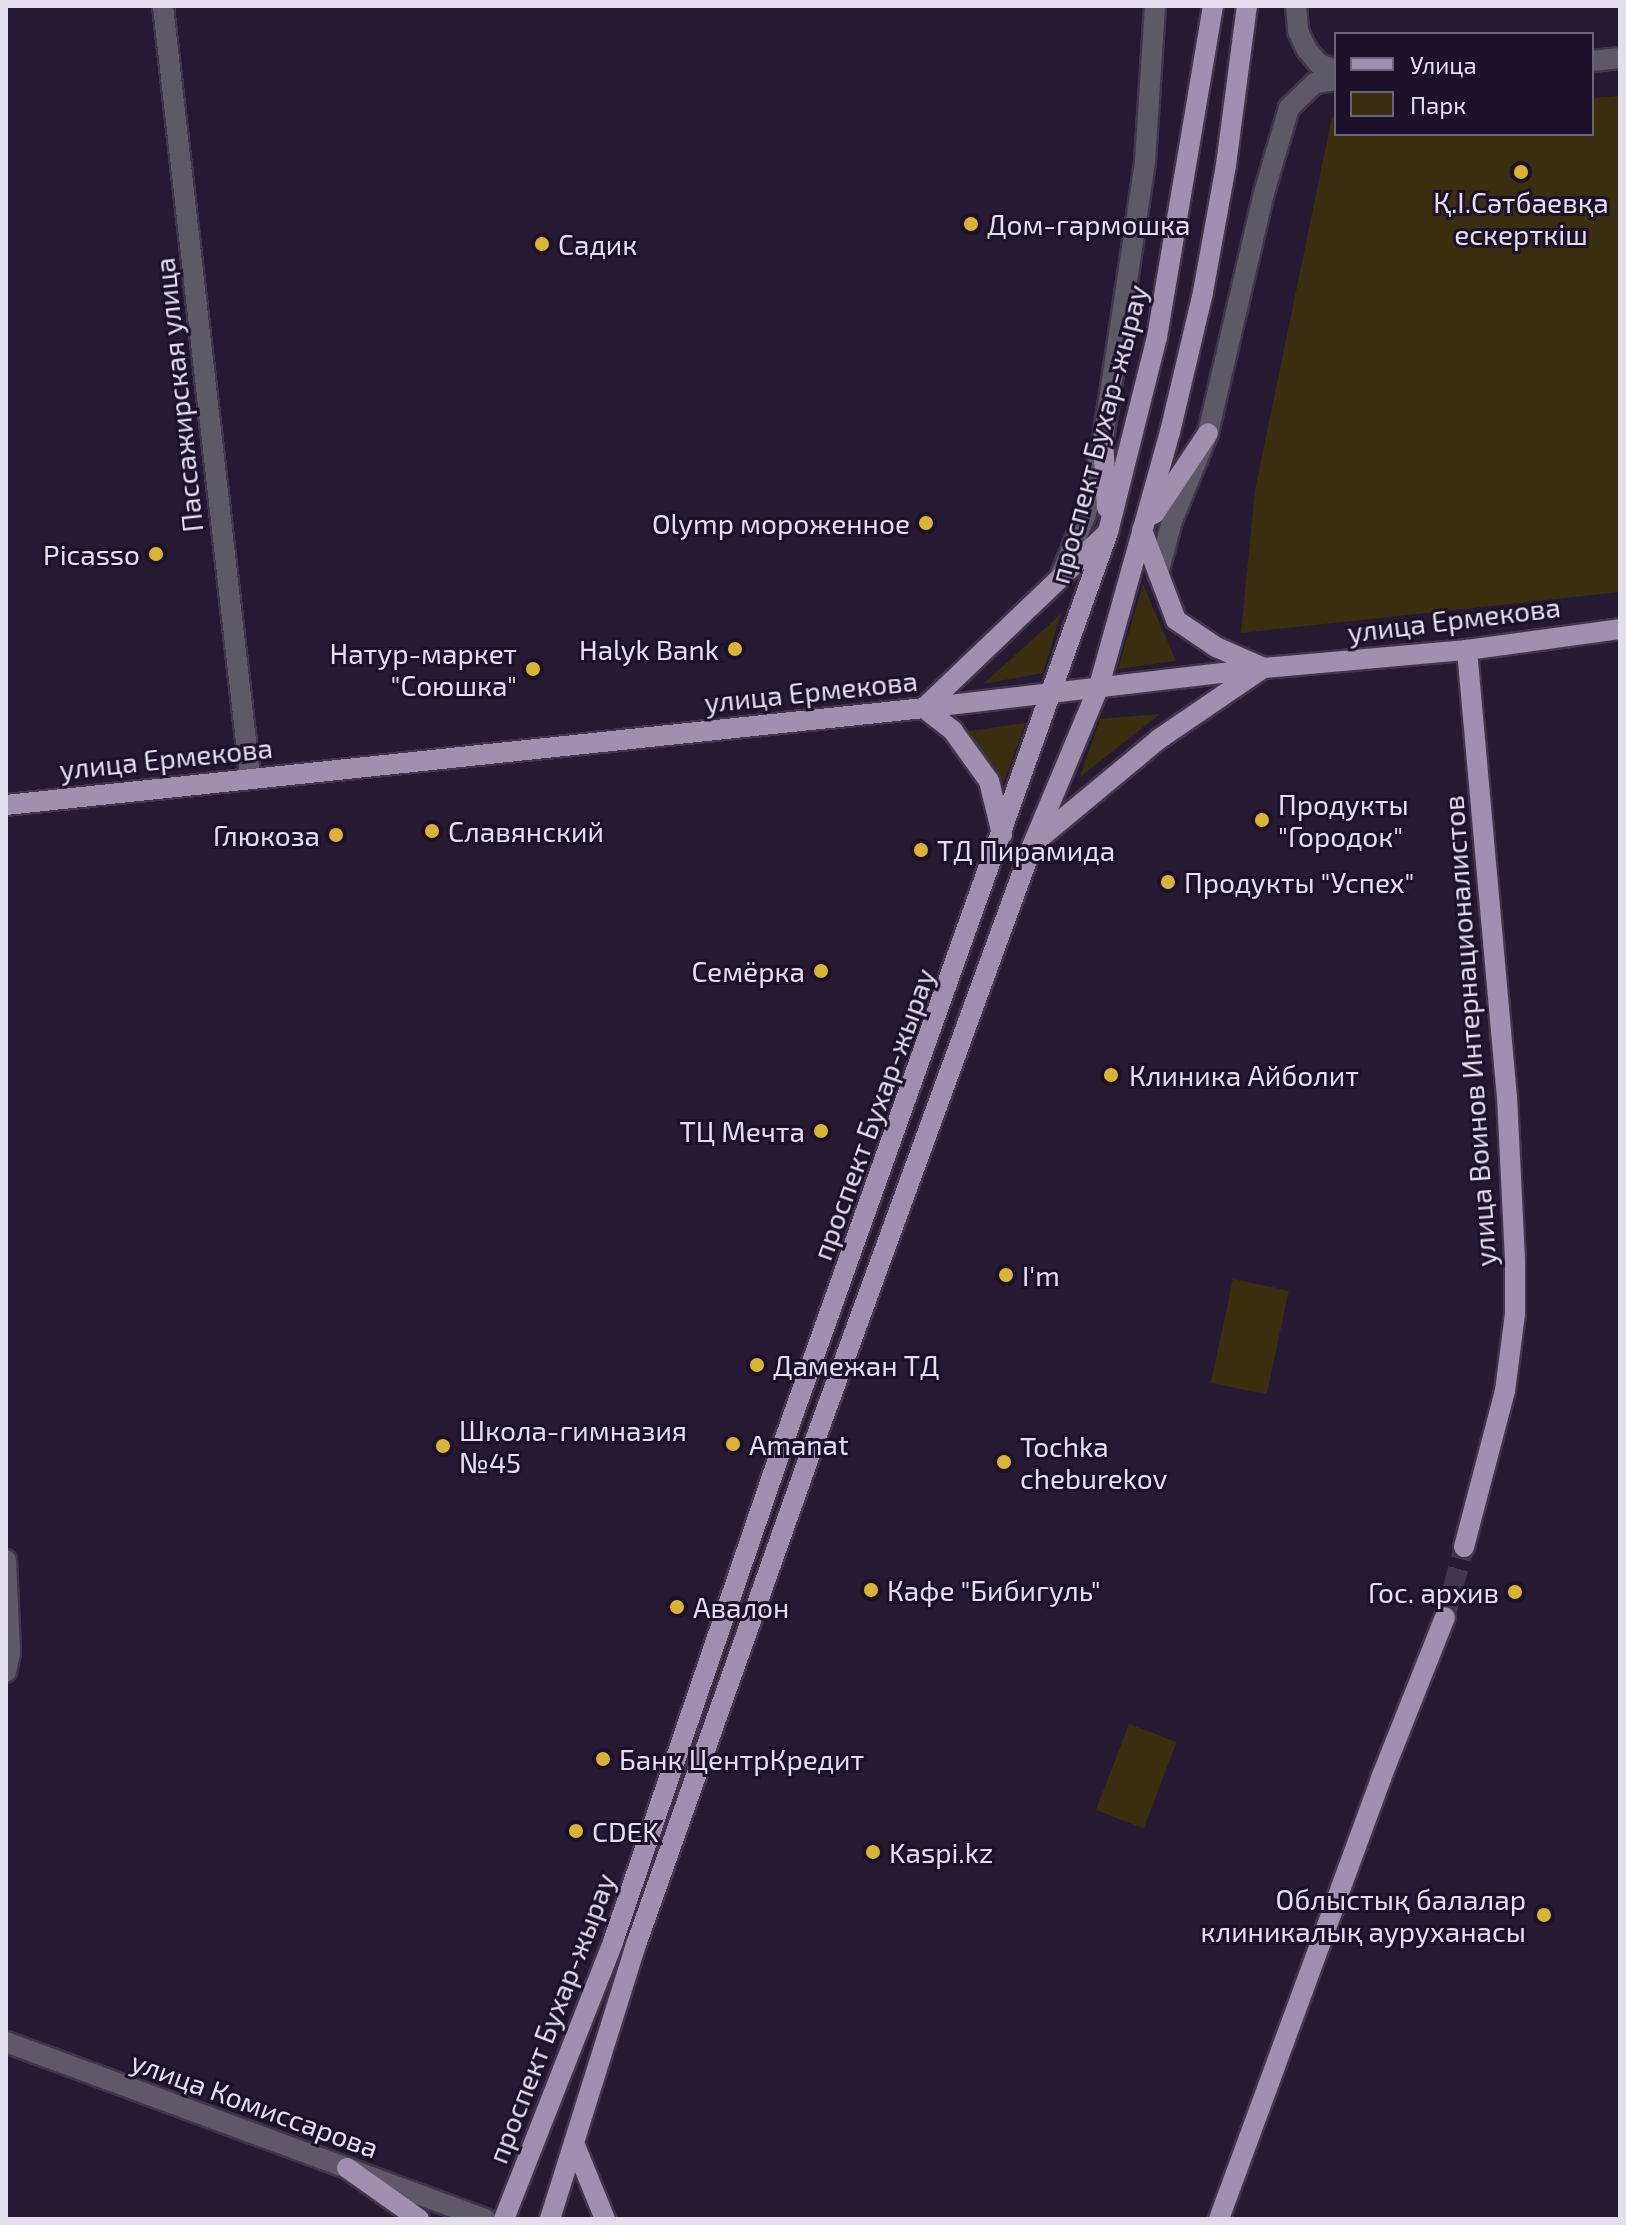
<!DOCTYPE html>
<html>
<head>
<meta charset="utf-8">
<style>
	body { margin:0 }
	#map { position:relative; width:1626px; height:2225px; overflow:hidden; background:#261a32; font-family:"Exo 2",sans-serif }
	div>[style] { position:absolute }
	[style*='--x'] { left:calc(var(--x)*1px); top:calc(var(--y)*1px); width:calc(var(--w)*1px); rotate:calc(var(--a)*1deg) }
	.green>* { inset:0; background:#392f0e; transform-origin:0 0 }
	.major-tunnel>* { height:20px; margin-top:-10px; transform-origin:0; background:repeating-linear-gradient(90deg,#43374e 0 20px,transparent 0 30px) }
	.roads { filter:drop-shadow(2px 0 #41354c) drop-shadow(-2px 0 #41354c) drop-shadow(0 2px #41354c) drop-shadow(0 -2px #41354c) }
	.minor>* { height:20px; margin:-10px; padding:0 10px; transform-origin:10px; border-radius:10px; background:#5f5867 }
	.major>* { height:20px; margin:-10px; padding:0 10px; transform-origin:10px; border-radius:10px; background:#9e90ae }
	.dots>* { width:22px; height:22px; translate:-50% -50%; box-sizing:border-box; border:4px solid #1c1128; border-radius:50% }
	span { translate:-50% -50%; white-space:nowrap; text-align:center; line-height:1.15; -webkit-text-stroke:6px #1c1128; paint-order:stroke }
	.poi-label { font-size:28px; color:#e5deef }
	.left { translate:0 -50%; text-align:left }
	.right { translate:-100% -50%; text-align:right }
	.street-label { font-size:28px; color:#e5deef }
	.frame { position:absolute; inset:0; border:8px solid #e5deef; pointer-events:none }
	.legend { position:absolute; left:1334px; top:32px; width:260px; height:104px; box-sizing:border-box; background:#1c1128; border:2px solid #6c6378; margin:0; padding:10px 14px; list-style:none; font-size:24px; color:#e5deef }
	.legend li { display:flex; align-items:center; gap:16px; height:40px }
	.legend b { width:40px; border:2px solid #6c6378 }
</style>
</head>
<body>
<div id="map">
	<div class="green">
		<i style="clip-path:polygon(1620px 96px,1620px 592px,1241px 633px,1255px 490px,1332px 117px,1336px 117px,1336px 134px,1592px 134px,1592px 98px)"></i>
		<i style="clip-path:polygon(1143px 584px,1176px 661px,1118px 669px)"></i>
		<i style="clip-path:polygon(1061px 614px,1043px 673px,983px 684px)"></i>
		<i style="clip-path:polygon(1160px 714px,1080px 777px,1100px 719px)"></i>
		<i style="clip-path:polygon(1026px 723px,1002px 786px,969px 731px)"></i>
		<i style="left:1233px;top:1279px;width:57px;height:106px;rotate:12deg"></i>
		<i style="left:1129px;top:1724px;width:51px;height:92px;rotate:21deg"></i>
	</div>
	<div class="major-tunnel">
		<i style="--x:1445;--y:1617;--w:73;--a:-74.8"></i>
	</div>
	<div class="roads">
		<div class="minor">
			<i style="--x:163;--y:6;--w:776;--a:83.56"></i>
			<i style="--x:1296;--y:6;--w:25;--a:85"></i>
			<i style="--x:1298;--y:31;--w:21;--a:65"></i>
			<i style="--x:1307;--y:50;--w:18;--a:49"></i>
			<i style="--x:1319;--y:64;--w:18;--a:19"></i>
			<i style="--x:1592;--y:61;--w:28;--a:-6"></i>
			<i style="--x:1158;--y:574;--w:55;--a:-75.2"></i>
			<i style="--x:1172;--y:521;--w:95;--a:-67.8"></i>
			<i style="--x:1208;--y:433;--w:246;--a:-76.9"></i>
			<i style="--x:1264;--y:193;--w:89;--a:-73.6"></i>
			<i style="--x:1289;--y:108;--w:36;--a:-44"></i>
			<i style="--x:1315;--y:83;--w:21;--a:-8"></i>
			<i style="--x:1060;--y:577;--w:68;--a:-67.6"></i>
			<i style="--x:1086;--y:514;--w:76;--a:-77.1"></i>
			<i style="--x:1103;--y:440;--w:282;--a:-81.4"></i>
			<i style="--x:1145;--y:161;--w:155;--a:-86.3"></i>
			<i style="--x:6;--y:1560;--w:93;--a:87.5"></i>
			<i style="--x:10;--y:1653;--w:19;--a:102"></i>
			<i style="--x:6;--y:2042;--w:511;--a:20.28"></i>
		</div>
		<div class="major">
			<i style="--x:1103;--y:440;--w:68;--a:86.6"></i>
			<i style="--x:1154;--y:514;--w:97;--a:-56.3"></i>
			<i style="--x:1142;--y:530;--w:96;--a:69.3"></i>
			<i style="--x:1176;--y:620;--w:48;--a:34"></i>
			<i style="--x:1216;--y:647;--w:52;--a:23.6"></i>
			<i style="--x:924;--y:708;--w:252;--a:-43.7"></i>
			<i style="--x:924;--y:708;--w:37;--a:38"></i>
			<i style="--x:953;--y:731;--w:62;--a:54.2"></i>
			<i style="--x:989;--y:781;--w:55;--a:76.2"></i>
			<i style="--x:6;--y:805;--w:923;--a:-6.03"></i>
			<i style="--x:924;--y:708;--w:342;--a:-6.7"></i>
			<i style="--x:1264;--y:668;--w:204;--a:-5.1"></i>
			<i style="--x:1467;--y:650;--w:154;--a:-7.8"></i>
			<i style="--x:1035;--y:842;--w:161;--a:-39.7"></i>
			<i style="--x:1159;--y:739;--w:122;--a:-34.3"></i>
			<i style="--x:1464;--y:1547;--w:161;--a:-75.3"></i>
			<i style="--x:1505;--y:1391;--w:78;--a:-82.6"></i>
			<i style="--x:1515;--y:1314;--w:54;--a:-90"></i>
			<i style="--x:1515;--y:1260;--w:162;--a:-92.8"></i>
			<i style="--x:1507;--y:1098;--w:450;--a:-95.1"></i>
			<i style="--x:574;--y:2143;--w:82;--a:67.8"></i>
			<i style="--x:347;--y:2168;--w:88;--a:35.3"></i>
			<i style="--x:504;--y:2219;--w:298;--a:-68.5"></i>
			<i style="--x:613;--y:1942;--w:551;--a:-71.14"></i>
			<i style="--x:791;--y:1421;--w:944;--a:-70.37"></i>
			<i style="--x:1108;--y:532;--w:201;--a:-75.9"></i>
			<i style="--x:1157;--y:337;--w:336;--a:-80.4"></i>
			<i style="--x:550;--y:2219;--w:290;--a:-72.6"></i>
			<i style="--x:637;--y:1942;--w:541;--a:-70.46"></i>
			<i style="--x:818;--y:1432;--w:626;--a:-69.92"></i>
			<i style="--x:1033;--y:844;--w:171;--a:-67.3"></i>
			<i style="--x:1099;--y:686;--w:264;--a:-74.4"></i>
			<i style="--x:1170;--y:432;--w:144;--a:-76.7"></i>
			<i style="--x:1203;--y:292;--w:129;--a:-79.7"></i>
			<i style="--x:1226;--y:165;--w:160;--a:-82.5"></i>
			<i style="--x:1219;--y:2219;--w:470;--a:-69.8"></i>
			<i style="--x:1381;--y:1778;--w:173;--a:-68.3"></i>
		</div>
	</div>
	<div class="dots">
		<i style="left:1521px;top:172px;background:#d9b334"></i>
		<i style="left:971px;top:224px;background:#d9b334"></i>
		<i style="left:542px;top:244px;background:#d9b334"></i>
		<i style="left:926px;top:523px;background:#d9b334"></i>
		<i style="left:156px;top:554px;background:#d9b334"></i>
		<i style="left:735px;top:649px;background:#d9b334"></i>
		<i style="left:533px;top:669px;background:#d9b334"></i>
		<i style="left:1262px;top:820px;background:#d9b334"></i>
		<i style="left:432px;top:831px;background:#d9b334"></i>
		<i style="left:336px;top:835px;background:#d9b334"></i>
		<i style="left:921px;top:850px;background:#d9b334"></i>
		<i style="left:1168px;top:882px;background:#d9b334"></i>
		<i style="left:821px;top:971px;background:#d9b334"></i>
		<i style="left:1111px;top:1075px;background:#d9b334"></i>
		<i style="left:821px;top:1131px;background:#d9b334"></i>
		<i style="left:1006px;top:1275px;background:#d9b334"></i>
		<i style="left:757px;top:1365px;background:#d9b334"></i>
		<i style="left:733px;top:1444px;background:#d9b334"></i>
		<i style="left:443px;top:1446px;background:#d9b334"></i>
		<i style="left:1004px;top:1462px;background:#d9b334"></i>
		<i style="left:871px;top:1590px;background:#d9b334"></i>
		<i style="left:1515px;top:1592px;background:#d9b334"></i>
		<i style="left:677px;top:1607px;background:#d9b334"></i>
		<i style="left:603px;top:1759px;background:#d9b334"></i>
		<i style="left:576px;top:1831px;background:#d9b334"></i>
		<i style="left:873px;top:1852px;background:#d9b334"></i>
		<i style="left:1544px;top:1915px;background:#d9b334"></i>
	</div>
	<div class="poi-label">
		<span style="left:1521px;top:218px">Қ.І.Сәтбаевқа<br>ескерткіш</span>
		<span class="left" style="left:987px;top:224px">Дом-гармошка</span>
		<span class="left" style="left:558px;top:244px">Садик</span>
		<span class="right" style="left:910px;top:523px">Olymp мороженное</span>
		<span class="right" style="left:140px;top:554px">Picasso</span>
		<span class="right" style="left:719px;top:649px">Halyk Bank</span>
		<span class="right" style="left:517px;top:669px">Натур-маркет<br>"Союшка"</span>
		<span class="left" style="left:1278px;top:820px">Продукты<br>"Городок"</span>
		<span class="left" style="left:448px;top:831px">Славянский</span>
		<span class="right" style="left:320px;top:835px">Глюкоза</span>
		<span class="left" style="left:937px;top:850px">ТД Пирамида</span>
		<span class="left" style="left:1184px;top:882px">Продукты "Успех"</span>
		<span class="right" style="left:805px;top:971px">Семёрка</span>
		<span class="left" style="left:1129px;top:1075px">Клиника Айболит</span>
		<span class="right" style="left:805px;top:1131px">ТЦ Мечта</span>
		<span class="left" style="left:1022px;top:1275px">I'm</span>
		<span class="left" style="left:773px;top:1365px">Дамежан ТД</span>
		<span class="left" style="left:459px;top:1446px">Школа-гимназия<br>№45</span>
		<span class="left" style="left:749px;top:1444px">Amanat</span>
		<span class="left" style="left:1020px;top:1462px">Tochka<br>cheburekov</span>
		<span class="left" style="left:887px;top:1590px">Кафе "Бибигуль"</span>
		<span class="right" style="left:1499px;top:1592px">Гос. архив</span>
		<span class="left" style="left:693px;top:1607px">Авалон</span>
		<span class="left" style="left:619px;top:1759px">Банк ЦентрКредит</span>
		<span class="left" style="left:592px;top:1831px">CDEK</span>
		<span class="left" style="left:889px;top:1852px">Kaspi.kz</span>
		<span class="right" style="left:1526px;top:1915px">Облыстық балалар<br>клиникалық ауруханасы</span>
	</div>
	<div class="street-label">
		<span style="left:178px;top:395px;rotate:-96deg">Пассажирская улица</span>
		<span style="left:1098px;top:434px;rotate:-75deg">проспект Бухар-жырау</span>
		<span style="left:1454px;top:619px;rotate:-7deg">улица Ермекова</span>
		<span style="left:811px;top:691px;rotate:-6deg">улица Ермекова</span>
		<span style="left:166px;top:758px;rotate:-6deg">улица Ермекова</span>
		<span style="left:1469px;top:1031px;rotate:-94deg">улица Воинов Интернационалистов</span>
		<span style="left:873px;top:1114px;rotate:-70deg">проспект Бухар-жырау</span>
		<span style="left:551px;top:2018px;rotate:-69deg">проспект Бухар-жырау</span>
		<span style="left:255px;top:2104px;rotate:20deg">улица Комиссарова</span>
	</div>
	<div class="frame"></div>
	<ul class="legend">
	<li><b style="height:10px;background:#9e90ae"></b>Улица</li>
	<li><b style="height:22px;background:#392f0e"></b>Парк</li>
	</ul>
</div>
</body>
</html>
